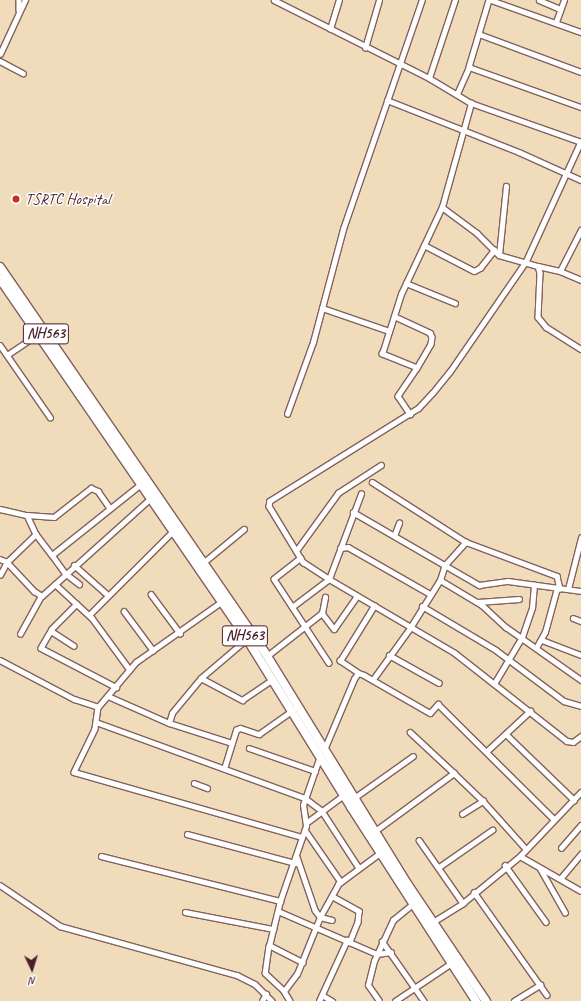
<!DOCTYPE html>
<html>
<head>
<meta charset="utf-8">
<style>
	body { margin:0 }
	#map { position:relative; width:581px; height:1001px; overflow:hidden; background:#f0dcba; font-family:Caveat,sans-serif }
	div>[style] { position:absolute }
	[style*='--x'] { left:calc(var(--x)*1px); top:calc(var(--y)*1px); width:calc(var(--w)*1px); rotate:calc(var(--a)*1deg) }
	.roads { filter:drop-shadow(1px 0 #84615d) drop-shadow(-1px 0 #84615d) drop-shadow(0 1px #84615d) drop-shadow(0 -1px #84615d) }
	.minor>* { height:4.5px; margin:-2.25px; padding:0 2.25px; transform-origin:2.25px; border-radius:2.25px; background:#fff }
	.trunk>* { height:8px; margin:-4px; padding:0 4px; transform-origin:4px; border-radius:4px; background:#fff }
	.dots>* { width:11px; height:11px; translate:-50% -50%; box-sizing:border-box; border:2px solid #fff; border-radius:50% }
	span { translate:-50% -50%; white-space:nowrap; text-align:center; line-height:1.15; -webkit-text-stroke:3px #fff; paint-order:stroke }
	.shield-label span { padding:1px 3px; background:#fff; border:1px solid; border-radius:3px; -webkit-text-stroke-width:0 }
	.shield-label { font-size:15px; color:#4a1f2b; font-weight:700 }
	.poi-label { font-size:16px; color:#4a1f2b }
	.left { translate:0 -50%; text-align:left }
	.north { position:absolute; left:12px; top:949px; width:40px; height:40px; -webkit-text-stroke:3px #fff; paint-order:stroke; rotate:176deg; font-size:11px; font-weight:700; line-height:16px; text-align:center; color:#4a1f2b }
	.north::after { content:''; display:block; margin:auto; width:14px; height:18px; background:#4a1f2b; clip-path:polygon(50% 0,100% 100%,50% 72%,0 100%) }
</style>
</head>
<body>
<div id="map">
	<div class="roads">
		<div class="minor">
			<i style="--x:19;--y:0;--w:10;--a:90"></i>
			<i style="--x:274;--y:0;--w:174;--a:26.7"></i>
			<i style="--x:429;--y:78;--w:49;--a:30.8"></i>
			<i style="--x:471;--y:103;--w:117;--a:19.5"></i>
			<i style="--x:489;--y:0;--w:70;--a:106.6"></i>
			<i style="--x:469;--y:67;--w:119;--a:19.7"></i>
			<i style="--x:491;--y:0;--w:96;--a:19.6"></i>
			<i style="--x:539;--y:0;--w:23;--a:23"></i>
			<i style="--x:556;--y:22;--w:23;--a:-70"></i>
			<i style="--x:330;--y:29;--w:30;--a:-73"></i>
			<i style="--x:479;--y:34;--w:109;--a:20.4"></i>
			<i style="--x:365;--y:48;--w:50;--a:-73.7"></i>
			<i style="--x:0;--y:54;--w:60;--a:-65.2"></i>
			<i style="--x:0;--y:61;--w:26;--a:28"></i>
			<i style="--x:429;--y:78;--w:82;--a:-71.6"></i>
			<i style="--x:457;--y:94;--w:30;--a:-66"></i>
			<i style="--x:387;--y:100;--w:142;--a:21.5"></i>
			<i style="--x:519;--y:152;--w:68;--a:24.3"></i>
			<i style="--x:581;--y:142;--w:132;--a:114.6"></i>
			<i style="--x:526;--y:262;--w:134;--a:124.6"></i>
			<i style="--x:450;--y:372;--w:27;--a:129"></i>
			<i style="--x:433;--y:393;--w:21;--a:133"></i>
			<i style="--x:419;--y:408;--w:176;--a:148"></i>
			<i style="--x:270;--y:501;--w:5;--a:101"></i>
			<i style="--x:269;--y:506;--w:66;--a:58.7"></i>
			<i style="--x:303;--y:562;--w:31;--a:33"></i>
			<i style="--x:329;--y:579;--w:146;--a:30.4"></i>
			<i style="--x:455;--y:653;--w:142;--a:38.2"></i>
			<i style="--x:567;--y:741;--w:6;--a:9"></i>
			<i style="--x:573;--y:742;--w:10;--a:-37"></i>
			<i style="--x:442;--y:207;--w:44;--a:36.6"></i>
			<i style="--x:477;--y:233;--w:31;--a:45"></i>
			<i style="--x:499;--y:255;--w:41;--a:15.8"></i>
			<i style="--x:538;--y:266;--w:7;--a:74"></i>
			<i style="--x:540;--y:273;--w:44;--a:92.6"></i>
			<i style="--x:538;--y:317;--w:13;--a:51"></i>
			<i style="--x:546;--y:327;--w:41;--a:32.2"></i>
			<i style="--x:424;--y:245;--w:56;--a:27.5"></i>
			<i style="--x:474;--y:271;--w:7;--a:-27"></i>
			<i style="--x:480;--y:268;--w:23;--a:-52"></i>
			<i style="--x:499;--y:255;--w:69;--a:-84.2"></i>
			<i style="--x:538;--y:266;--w:23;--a:13"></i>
			<i style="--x:560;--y:271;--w:23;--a:23"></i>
			<i style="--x:560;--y:271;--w:46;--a:-62.9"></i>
			<i style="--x:406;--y:283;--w:53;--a:22.2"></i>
			<i style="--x:322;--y:308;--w:71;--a:18.9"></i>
			<i style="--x:394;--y:316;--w:40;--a:25"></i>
			<i style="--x:430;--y:333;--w:4;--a:63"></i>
			<i style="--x:432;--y:337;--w:7;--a:98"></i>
			<i style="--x:431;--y:344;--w:28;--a:120"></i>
			<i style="--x:417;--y:368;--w:34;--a:124"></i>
			<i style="--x:398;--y:396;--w:22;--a:56"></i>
			<i style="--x:0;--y:345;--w:88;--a:55.2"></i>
			<i style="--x:7;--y:355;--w:37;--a:-34"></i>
			<i style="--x:417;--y:368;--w:38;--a:-158"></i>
			<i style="--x:382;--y:354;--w:63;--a:-72.4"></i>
			<i style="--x:401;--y:294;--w:96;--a:-64.8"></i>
			<i style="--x:442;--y:207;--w:108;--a:-74.4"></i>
			<i style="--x:287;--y:414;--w:77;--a:-70.1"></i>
			<i style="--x:313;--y:342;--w:117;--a:-75.1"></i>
			<i style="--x:343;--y:229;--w:242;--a:-71"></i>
			<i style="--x:372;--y:482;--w:112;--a:32.6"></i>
			<i style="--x:466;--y:542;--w:97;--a:20.5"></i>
			<i style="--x:557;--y:576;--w:13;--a:77"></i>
			<i style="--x:0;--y:509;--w:28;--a:13"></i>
			<i style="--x:27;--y:515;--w:27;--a:4"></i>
			<i style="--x:54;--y:517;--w:47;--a:-38.1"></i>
			<i style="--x:91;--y:488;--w:8;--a:23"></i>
			<i style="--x:98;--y:491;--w:21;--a:55"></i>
			<i style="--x:353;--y:512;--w:146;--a:30.1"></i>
			<i style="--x:479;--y:585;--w:29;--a:-8"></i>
			<i style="--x:508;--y:581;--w:74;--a:7.8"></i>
			<i style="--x:27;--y:515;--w:21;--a:65"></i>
			<i style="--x:36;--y:534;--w:26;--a:53"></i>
			<i style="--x:52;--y:555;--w:22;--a:54"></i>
			<i style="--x:65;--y:573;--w:18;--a:38"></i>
			<i style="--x:394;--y:536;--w:14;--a:-69"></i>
			<i style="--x:340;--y:548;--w:8;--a:-7"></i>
			<i style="--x:348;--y:547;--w:95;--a:29.8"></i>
			<i style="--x:296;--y:551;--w:72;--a:-54.1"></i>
			<i style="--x:338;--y:493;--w:51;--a:-33.1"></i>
			<i style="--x:52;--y:555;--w:114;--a:-38.6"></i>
			<i style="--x:301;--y:558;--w:34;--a:142"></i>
			<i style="--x:274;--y:579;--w:100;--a:56.8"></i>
			<i style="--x:0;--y:559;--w:8;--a:23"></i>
			<i style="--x:7;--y:562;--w:40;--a:47"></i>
			<i style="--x:34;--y:591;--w:9;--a:32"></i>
			<i style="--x:42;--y:596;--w:147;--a:-42"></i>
			<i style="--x:203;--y:563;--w:53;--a:-39.7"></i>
			<i style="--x:74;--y:565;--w:45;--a:41.4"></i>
			<i style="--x:0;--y:575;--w:15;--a:-62"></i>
			<i style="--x:7;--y:562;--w:40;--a:-44"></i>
			<i style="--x:440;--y:580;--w:49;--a:30.8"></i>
			<i style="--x:482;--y:605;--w:33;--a:43"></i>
			<i style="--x:506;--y:627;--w:92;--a:35.2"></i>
			<i style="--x:55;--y:584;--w:50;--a:42.6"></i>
			<i style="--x:92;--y:618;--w:64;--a:53.8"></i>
			<i style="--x:568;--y:589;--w:53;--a:-75.7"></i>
			<i style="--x:151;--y:594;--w:49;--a:53.4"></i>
			<i style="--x:478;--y:602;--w:41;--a:-4.2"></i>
			<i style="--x:77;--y:604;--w:35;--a:135"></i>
			<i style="--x:52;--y:629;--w:22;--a:120"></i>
			<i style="--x:41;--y:648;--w:85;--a:27.5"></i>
			<i style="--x:422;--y:606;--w:86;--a:30.7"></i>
			<i style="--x:496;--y:650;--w:85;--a:36.9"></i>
			<i style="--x:564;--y:701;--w:18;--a:16"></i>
			<i style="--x:292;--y:607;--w:46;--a:-37.1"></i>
			<i style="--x:329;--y:579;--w:91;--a:-69.4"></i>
			<i style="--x:124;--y:611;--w:49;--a:53.4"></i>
			<i style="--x:322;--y:613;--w:20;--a:53"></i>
			<i style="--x:334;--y:629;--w:40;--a:-55.1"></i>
			<i style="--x:89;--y:615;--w:119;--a:-45"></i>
			<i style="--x:573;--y:618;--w:9;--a:21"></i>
			<i style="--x:51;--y:631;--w:27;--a:33"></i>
			<i style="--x:20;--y:634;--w:43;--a:-61.1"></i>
			<i style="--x:542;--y:640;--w:42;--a:21"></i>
			<i style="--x:536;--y:648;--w:18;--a:-61"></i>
			<i style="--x:545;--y:632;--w:46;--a:-74.7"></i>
			<i style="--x:389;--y:655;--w:57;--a:29.2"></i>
			<i style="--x:267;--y:656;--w:70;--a:-38"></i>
			<i style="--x:322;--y:613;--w:16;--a:-79"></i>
			<i style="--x:0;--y:660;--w:84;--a:27.8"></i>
			<i style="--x:74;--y:699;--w:25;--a:18"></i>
			<i style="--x:98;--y:707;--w:59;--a:-49.8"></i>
			<i style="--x:136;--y:662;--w:104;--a:-35.2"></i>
			<i style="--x:358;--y:673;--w:22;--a:-146"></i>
			<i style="--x:340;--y:661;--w:65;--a:-58.3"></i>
			<i style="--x:201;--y:678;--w:47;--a:28.2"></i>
			<i style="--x:242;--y:700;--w:37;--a:-34"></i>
			<i style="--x:374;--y:678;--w:62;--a:-54.2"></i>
			<i style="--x:410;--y:628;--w:57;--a:-58"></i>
			<i style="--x:440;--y:580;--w:16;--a:-72"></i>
			<i style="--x:445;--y:565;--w:31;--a:-48"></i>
			<i style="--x:494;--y:684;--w:55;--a:-59.2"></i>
			<i style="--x:522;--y:637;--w:31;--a:-71"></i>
			<i style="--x:532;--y:608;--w:23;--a:-85"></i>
			<i style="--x:108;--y:696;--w:67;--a:23.9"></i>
			<i style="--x:169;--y:723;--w:66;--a:17.6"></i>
			<i style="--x:98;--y:707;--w:22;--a:98"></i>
			<i style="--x:95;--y:729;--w:48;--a:116"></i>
			<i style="--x:74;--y:772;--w:237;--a:15.9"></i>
			<i style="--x:96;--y:722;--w:222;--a:20"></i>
			<i style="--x:305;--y:798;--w:21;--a:37"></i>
			<i style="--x:322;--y:811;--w:68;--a:57"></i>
			<i style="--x:169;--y:723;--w:10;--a:-73"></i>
			<i style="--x:172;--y:713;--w:45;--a:-50.4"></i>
			<i style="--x:201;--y:678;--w:62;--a:-40.4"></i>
			<i style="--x:410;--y:732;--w:60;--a:43"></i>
			<i style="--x:506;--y:734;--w:95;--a:44.1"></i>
			<i style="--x:249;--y:748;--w:70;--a:19.2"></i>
			<i style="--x:324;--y:750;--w:77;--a:-67.1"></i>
			<i style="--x:354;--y:679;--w:7;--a:-56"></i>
			<i style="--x:358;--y:673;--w:6;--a:18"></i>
			<i style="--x:364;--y:675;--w:76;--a:29.9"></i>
			<i style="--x:430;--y:713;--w:12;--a:-48"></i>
			<i style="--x:438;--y:704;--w:163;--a:44.8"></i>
			<i style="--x:487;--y:751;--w:59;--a:-42.9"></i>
			<i style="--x:224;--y:769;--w:41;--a:-72.9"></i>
			<i style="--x:236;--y:730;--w:4;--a:-27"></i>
			<i style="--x:240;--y:728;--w:20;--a:18"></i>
			<i style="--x:259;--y:734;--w:42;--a:-35.2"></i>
			<i style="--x:194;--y:783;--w:14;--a:21"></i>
			<i style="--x:354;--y:798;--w:72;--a:-35.4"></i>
			<i style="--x:462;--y:814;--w:25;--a:-32"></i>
			<i style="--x:306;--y:823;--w:49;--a:-36.6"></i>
			<i style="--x:305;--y:830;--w:63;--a:55.3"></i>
			<i style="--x:375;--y:831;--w:98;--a:-36.3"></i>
			<i style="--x:454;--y:773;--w:40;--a:44"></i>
			<i style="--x:483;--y:801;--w:64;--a:48.1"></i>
			<i style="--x:187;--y:834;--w:112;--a:15"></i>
			<i style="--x:419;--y:840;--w:77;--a:55.1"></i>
			<i style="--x:561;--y:848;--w:30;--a:-49"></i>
			<i style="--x:101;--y:856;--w:185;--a:14.1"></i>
			<i style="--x:520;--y:856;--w:70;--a:29.8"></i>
			<i style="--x:297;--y:857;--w:56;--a:71.2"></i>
			<i style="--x:315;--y:910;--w:9;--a:54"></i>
			<i style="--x:320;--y:917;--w:12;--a:14"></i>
			<i style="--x:505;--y:865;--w:70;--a:54.3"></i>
			<i style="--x:439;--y:867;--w:65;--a:-34.9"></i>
			<i style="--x:540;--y:868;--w:51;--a:60.4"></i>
			<i style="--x:560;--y:879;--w:33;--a:-50"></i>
			<i style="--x:0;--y:885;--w:73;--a:34.3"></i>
			<i style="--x:60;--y:926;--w:184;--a:15.5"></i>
			<i style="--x:237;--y:975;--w:20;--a:27"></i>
			<i style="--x:255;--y:984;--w:24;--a:45"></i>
			<i style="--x:474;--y:892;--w:126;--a:54.7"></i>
			<i style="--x:332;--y:896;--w:31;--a:29"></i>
			<i style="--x:359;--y:911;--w:11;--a:95"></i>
			<i style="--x:358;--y:922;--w:22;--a:112"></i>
			<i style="--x:278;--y:911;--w:108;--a:23.5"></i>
			<i style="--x:377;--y:954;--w:14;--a:-8"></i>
			<i style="--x:185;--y:912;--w:90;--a:10.9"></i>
			<i style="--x:433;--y:922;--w:36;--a:-32"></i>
			<i style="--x:463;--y:903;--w:74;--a:-39.5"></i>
			<i style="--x:520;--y:856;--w:88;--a:-46.4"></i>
			<i style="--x:382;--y:941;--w:73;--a:55"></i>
			<i style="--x:269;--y:946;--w:27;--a:98"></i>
			<i style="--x:265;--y:973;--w:26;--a:43"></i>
			<i style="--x:284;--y:991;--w:21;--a:-53"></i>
			<i style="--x:297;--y:974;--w:61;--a:-68"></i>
			<i style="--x:320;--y:917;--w:38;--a:-61"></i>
			<i style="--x:338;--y:884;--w:52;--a:-36.4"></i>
			<i style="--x:303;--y:963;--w:38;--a:-153"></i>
			<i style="--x:269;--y:946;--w:46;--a:-76.3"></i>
			<i style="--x:280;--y:901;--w:79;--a:-70.9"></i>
			<i style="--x:306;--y:826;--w:21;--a:-98"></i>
			<i style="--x:303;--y:805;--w:52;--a:-70.9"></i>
			<i style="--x:284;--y:991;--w:12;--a:59"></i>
			<i style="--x:322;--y:995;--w:12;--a:31"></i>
			<i style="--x:262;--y:1001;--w:8;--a:-60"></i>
			<i style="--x:319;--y:1001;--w:67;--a:-65.3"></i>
			<i style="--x:379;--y:1001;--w:19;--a:-125"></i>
			<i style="--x:368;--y:985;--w:25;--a:-76"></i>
			<i style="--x:374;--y:961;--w:45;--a:-65.1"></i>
			<i style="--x:393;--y:920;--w:26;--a:-39"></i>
			<i style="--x:395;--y:1001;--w:66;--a:-33.9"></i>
			<i style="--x:514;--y:1001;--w:31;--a:-32"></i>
		</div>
		<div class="trunk">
			<i style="--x:0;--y:267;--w:472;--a:55.5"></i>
			<i style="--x:267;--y:656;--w:269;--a:58.4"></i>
			<i style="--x:408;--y:885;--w:140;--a:56.1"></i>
			<i style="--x:0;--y:279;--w:437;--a:55.5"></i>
			<i style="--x:247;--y:639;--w:198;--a:58.2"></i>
			<i style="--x:351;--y:807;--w:231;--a:57.2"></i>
		</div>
	</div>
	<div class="dots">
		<i style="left:16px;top:199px;background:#c8321e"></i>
	</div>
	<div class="shield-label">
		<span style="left:46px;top:334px">NH563</span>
		<span style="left:245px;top:636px">NH563</span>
	</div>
	<div class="poi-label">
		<span class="left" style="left:25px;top:199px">TSRTC Hospital</span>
	</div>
	<div class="north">N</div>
</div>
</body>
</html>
